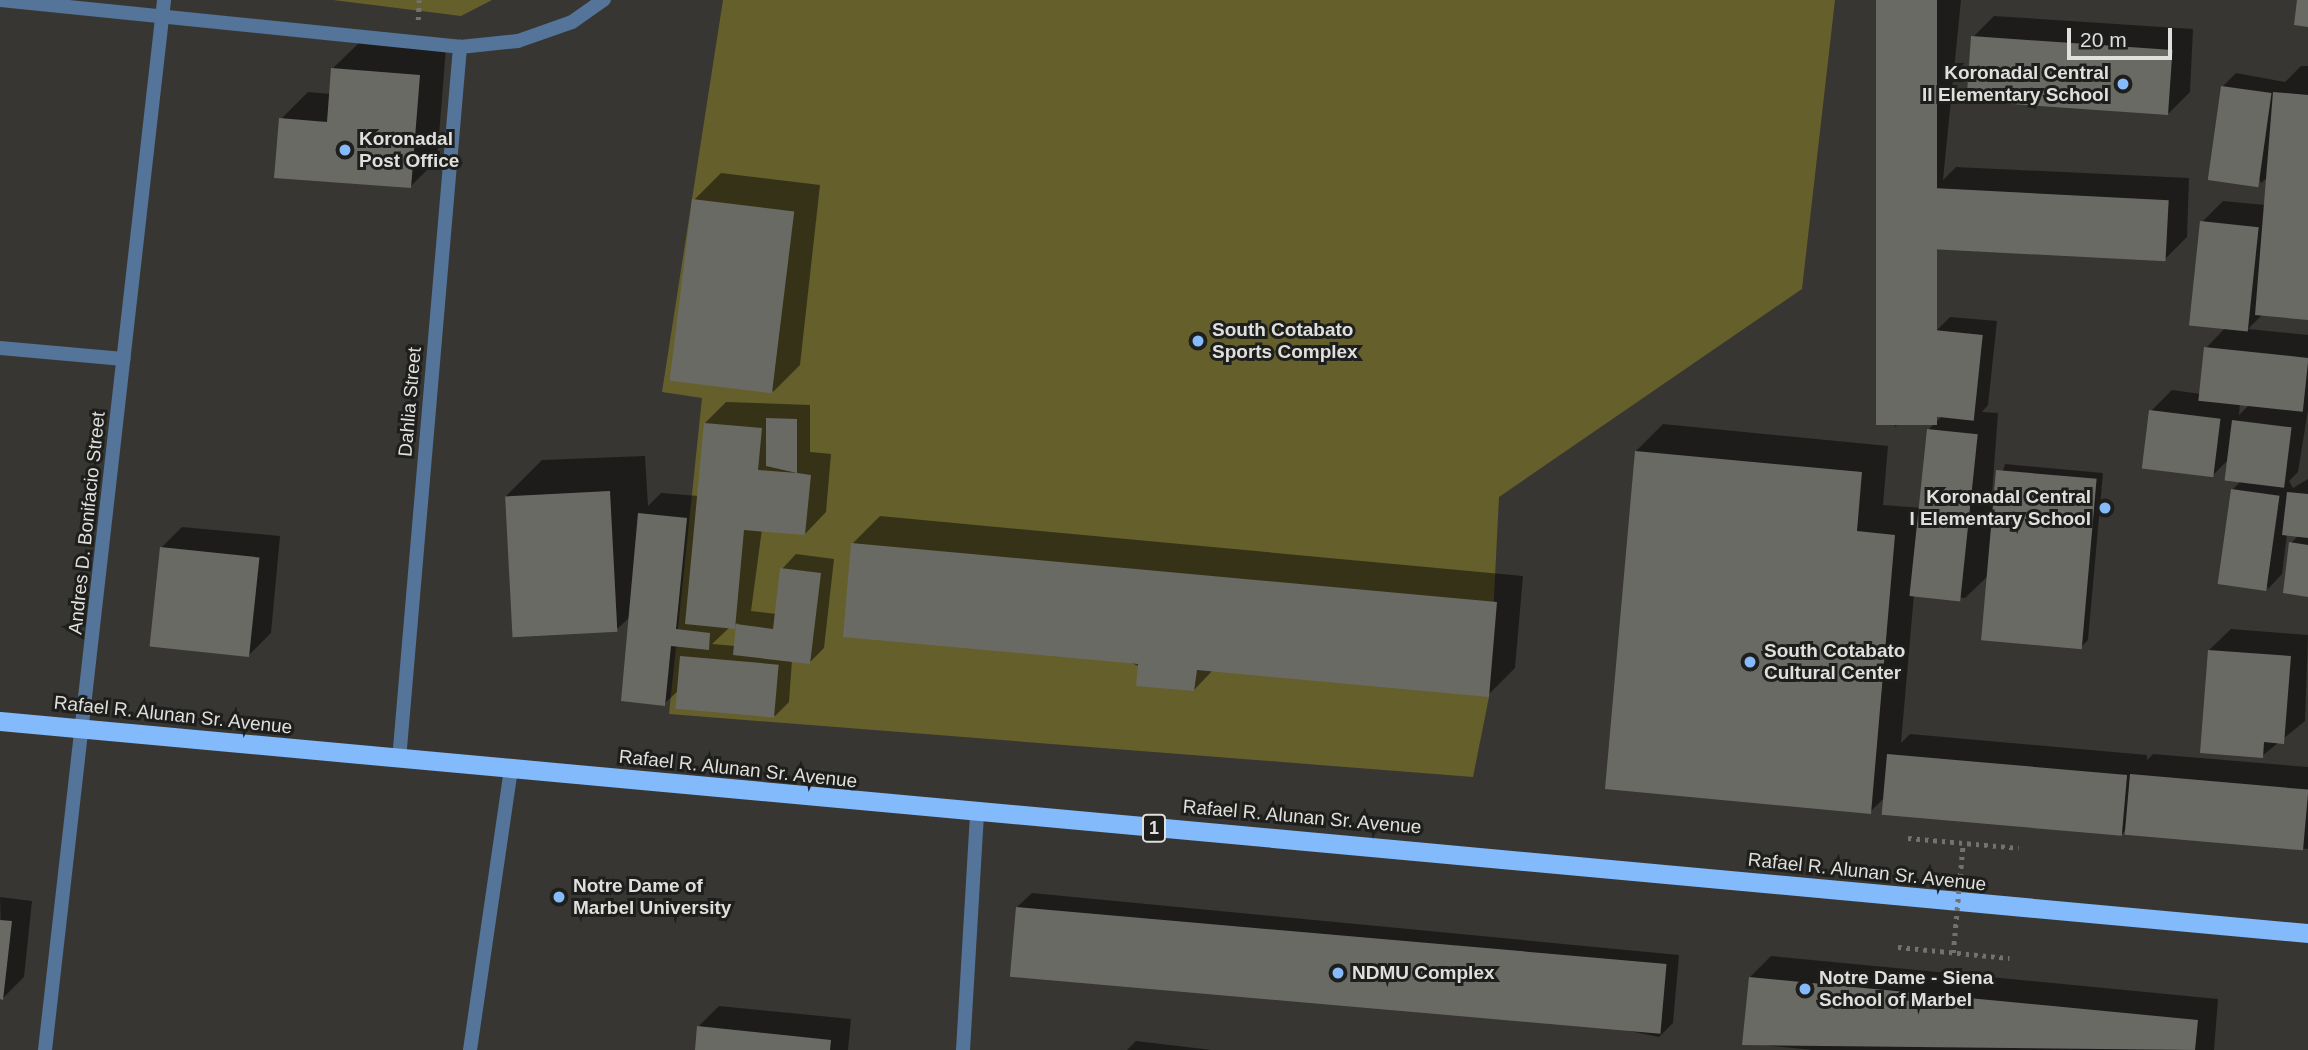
<!DOCTYPE html>
<html>
<head>
<meta charset="utf-8">
<style>
	body { margin:0 }
	#map { position:relative; width:2308px; height:1050px; overflow:hidden; background:#373632; font-family:Helvetica,sans-serif }
	div>[style] { position:absolute }
	[style*='--x'] { left:calc(var(--x)*1px); top:calc(var(--y)*1px); width:calc(var(--w)*1px); rotate:calc(var(--a)*1deg) }
	.green>* { inset:0; background:#655f2b }
	.shadow>* { inset:0; background:#0007 }
	.building>* { inset:0; background:#6a6a65; transform-origin:0 0 }
	.path>* { height:4.5px; margin-top:-2.25px; transform-origin:0; background:repeating-linear-gradient(90deg,#73726f 0 3.5px,transparent 0 8.5px) }
	.service>* { height:14px; margin:-7px; padding:0 7px; transform-origin:7px; border-radius:7px; background:#547499 }
	.minor>* { height:14px; margin:-7px; padding:0 7px; transform-origin:7px; border-radius:7px; background:#547499 }
	.tertiary>* { height:14px; margin:-7px; padding:0 7px; transform-origin:7px; border-radius:7px; background:#547499 }
	.trunk>* { height:19px; margin:-9.5px; padding:0 9.5px; transform-origin:9.5px; border-radius:9.5px; background:#82bafc }
	.path-bridge>* { height:4.5px; margin-top:-2.25px; transform-origin:0; background:repeating-linear-gradient(90deg,#73726f 0 3.5px,transparent 0 8.5px) }
	.dots>* { width:19px; height:19px; translate:-50% -50%; box-sizing:border-box; border:4px solid #1e1e1c; border-radius:50% }
	span { translate:-50% -50%; white-space:nowrap; text-align:center; line-height:1.15; -webkit-text-stroke:6px #1e1e1c; paint-order:stroke }
	.shield-label span { padding:2px 5px; background:#1e1e1c; border:2px solid; border-radius:5px; -webkit-text-stroke-width:0 }
	.shield-label { font-size:18px; color:#dfdfdd; font-weight:700 }
	.poi-label { font-size:19px; color:#dfdfdd; font-weight:700 }
	.right { translate:-100% -50%; text-align:right }
	.left { translate:0 -50%; text-align:left }
	.street-label { font-size:19px; color:#dfdfdd }
	.scale { position:absolute; left:2067px; top:28px; width:105px; height:32px; box-sizing:border-box; border:4px solid #dfdfdd; border-top:0; padding-left:9px; font-size:21px; line-height:24px; white-space:nowrap; color:#dfdfdd; -webkit-text-stroke:5px #1e1e1c; paint-order:stroke }
</style>
</head>
<body>
<div id="map">
	<div class="green">
		<i style="clip-path:polygon(333px 0,492px 0,461px 16px)"></i>
		<i style="clip-path:polygon(723px 0,1835px 0,1802px 289px,1499px 497px,1489px 697px,1473px 777px,669px 714px,702px 398px,662px 392px)"></i>
	</div>
	<div class="shadow">
		<i style="clip-path:polygon(1878px 0,1961px 0,1943px 180px,1956px 167px,2189px 178px,2187px 237px,2165px 259px,1937px 247px,1922px 400px,1895px 427px)"></i>
		<i style="clip-path:polygon(1994px 16px,2193px 29px,2190px 92px,2169px 113px,1973px 37px)"></i>
		<i style="clip-path:polygon(360px 42px,446px 48px,437px 160px,410px 187px,281px 119px,308px 92px,331px 94px,333px 68px)"></i>
		<i style="clip-path:polygon(evenodd,2301px 66px,2308px 66px,2308px 318px,2263px 314px,2248px 329px,2308px 335px,2308px 410px,2298px 472px,2289px 481px,2293px 488px,2308px 479px,2308px 595px,2291px 543px,2299px 535px,2287px 534px,2282px 574px,2268px 589px,2232px 490px,2241px 481px,2229px 459px,2213px 475px,2151px 411px,2172px 390px,2201px 394px,2206px 348px,2226px 327px,2202px 222px,2223px 201px,2265px 205px,2268px 177px,2261px 183px,2222px 87px,2236px 73px,2285px 82px,2301px 66px,2240px 403px,2250px 404px,2239px 415px,2240px 403px)"></i>
		<i style="clip-path:polygon(721px 173px,820px 185px,800px 365px,773px 392px,694px 200px)"></i>
		<i style="clip-path:polygon(1950px 317px,1997px 321px,1988px 405px,1982px 412px,1998px 413px,1991px 508px,2005px 464px,2103px 473px,2088px 640px,2081px 647px,1989px 575px,1965px 598px,1914px 594px,1901px 743px,1910px 734px,2147px 755px,2147px 760px,2153px 754px,2308px 767px,2308px 849px,2127px 828px,2122px 834px,1885px 797px,1870px 812px,1636px 451px,1663px 424px,1888px 446px,1883px 505px,1922px 508px,1928px 430px,1942px 416px,1936px 331px)"></i>
		<i style="clip-path:polygon(evenodd,726px 402px,810px 405px,810px 452px,831px 454px,826px 512px,805px 534px,762px 529px,751px 611px,777px 614px,782px 569px,796px 554px,834px 559px,824px 648px,810px 662px,792px 660px,789px 702px,775px 716px,679px 690px,664px 704px,631px 616px,616px 630px,506px 496px,542px 460px,645px 456px,648px 506px,661px 493px,699px 496px,705px 423px,726px 402px,738px 623px,735px 646px,712px 644px,730px 627px,738px 623px)"></i>
		<i style="clip-path:polygon(880px 516px,1523px 576px,1515px 668px,1488px 695px,1213px 670px,1194px 690px,853px 543px)"></i>
		<i style="clip-path:polygon(182px 527px,280px 536px,271px 633px,249px 655px,161px 548px)"></i>
		<i style="clip-path:polygon(2231px 629px,2308px 635px,2305px 721px,2262px 756px,2209px 650px)"></i>
		<i style="clip-path:polygon(1032px 893px,1679px 955px,1673px 1023px,1659px 1037px,1017px 907px)"></i>
		<i style="clip-path:polygon(0 897px,32px 901px,24px 977px,3px 998px)"></i>
		<i style="clip-path:polygon(1771px 956px,2218px 999px,2214px 1050px,1813px 1050px,1744px 1043px,1750px 977px)"></i>
		<i style="clip-path:polygon(719px 1006px,851px 1019px,848px 1050px,696px 1050px,698px 1027px)"></i>
		<i style="clip-path:polygon(1136px 1041px,1212px 1050px,1127px 1050px)"></i>
	</div>
	<div class="building">
		<i style="left:1876px;top:0;width:61px;height:425px"></i>
		<i style="clip-path:polygon(2297px 0,2308px 0,2308px 27px,2294px 25px)"></i>
		<i style="left:1971px;top:36px;width:202px;height:65px;rotate:4deg"></i>
		<i style="clip-path:polygon(331px 68px,420px 75px,411px 188px,274px 178px,279px 118px,327px 122px)"></i>
		<i style="left:2221px;top:86px;width:51px;height:95px;rotate:8deg"></i>
		<i style="clip-path:polygon(2273px 92px,2308px 95px,2308px 320px,2255px 315px)"></i>
		<i style="left:1933px;top:188px;width:236px;height:61px;rotate:3deg"></i>
		<i style="left:692px;top:199px;width:103px;height:183px;rotate:7deg"></i>
		<i style="left:2200px;top:221px;width:59px;height:105px;rotate:6deg"></i>
		<i style="left:1934px;top:330px;width:49px;height:86px;rotate:6deg"></i>
		<i style="left:2204px;top:347px;width:105px;height:54px;rotate:6deg"></i>
		<i style="left:2149px;top:410px;width:72px;height:59px;rotate:7deg"></i>
		<i style="clip-path:polygon(766px 418px,797px 419px,797px 473px,811px 475px,805px 535px,744px 530px,735px 629px,685px 624px,704px 423px,762px 428px,758px 470px,797px 473px,766px 466px)"></i>
		<i style="left:2232px;top:420px;width:60px;height:61px;rotate:7deg"></i>
		<i style="left:1927px;top:429px;width:51px;height:168px;rotate:6deg"></i>
		<i style="clip-path:polygon(1635px 451px,1862px 472px,1857px 531px,1895px 535px,1871px 814px,1605px 789px)"></i>
		<i style="left:1996px;top:470px;width:101px;height:171px;rotate:5deg"></i>
		<i style="left:2231px;top:489px;width:49px;height:96px;rotate:8deg"></i>
		<i style="left:610px;top:491px;width:141px;height:105px;rotate:87deg"></i>
		<i style="clip-path:polygon(2287px 492px,2308px 494px,2308px 538px,2282px 535px)"></i>
		<i style="clip-path:polygon(638px 513px,687px 518px,676px 629px,710px 633px,709px 650px,671px 646px,665px 706px,621px 701px)"></i>
		<i style="clip-path:polygon(2289px 542px,2308px 545px,2308px 597px,2283px 593px)"></i>
		<i style="clip-path:polygon(851px 543px,1497px 602px,1489px 697px,1197px 670px,1194px 691px,1136px 686px,1138px 664px,843px 637px)"></i>
		<i style="left:160px;top:547px;width:100px;height:100px;rotate:6deg"></i>
		<i style="clip-path:polygon(780px 568px,821px 573px,810px 664px,733px 655px,736px 624px,773px 629px)"></i>
		<i style="clip-path:polygon(2208px 650px,2291px 656px,2284px 744px,2264px 742px,2263px 758px,2200px 753px)"></i>
		<i style="left:680px;top:656px;width:99px;height:53px;rotate:5deg"></i>
		<i style="left:1887px;top:754px;width:241px;height:61px;rotate:5deg"></i>
		<i style="left:2130px;top:774px;width:179px;height:61px;rotate:5deg"></i>
		<i style="left:1016px;top:907px;width:653px;height:70px;rotate:5deg"></i>
		<i style="clip-path:polygon(0 920px,12px 921px,3px 1000px,0 999px)"></i>
		<i style="clip-path:polygon(1749px 977px,2198px 1020px,2195px 1050px,1742px 1045px)"></i>
		<i style="clip-path:polygon(697px 1026px,831px 1040px,830px 1050px,695px 1050px)"></i>
	</div>
	<div class="path">
		<i style="--x:418;--y:20;--w:20;--a:-87"></i>
		<i style="--x:1908;--y:838;--w:111;--a:5.1"></i>
		<i style="--x:1898;--y:947;--w:112;--a:5.7"></i>
	</div>
	<div class="service">
		<i style="--x:470;--y:1050;--w:283;--a:-81.7"></i>
		<i style="--x:963;--y:1050;--w:237;--a:-86.6"></i>
	</div>
	<div class="minor">
		<i style="--x:399;--y:760;--w:716;--a:-85.11"></i>
	</div>
	<div class="tertiary">
		<i style="--x:0;--y:0;--w:462;--a:5.8"></i>
		<i style="--x:460;--y:47;--w:58;--a:-5.9"></i>
		<i style="--x:518;--y:41;--w:57;--a:-19.4"></i>
		<i style="--x:572;--y:22;--w:39;--a:-35"></i>
		<i style="--x:0;--y:348;--w:124;--a:5.1"></i>
		<i style="--x:45;--y:1050;--w:1057;--a:-83.53"></i>
	</div>
	<div class="trunk">
		<i style="--x:0;--y:721;--w:2318;--a:5.25"></i>
	</div>
	<div class="path-bridge">
		<i style="--x:1953;--y:953;--w:110;--a:-84.8"></i>
	</div>
	<div class="dots">
		<i style="left:2123px;top:84px;background:#85bbfb"></i>
		<i style="left:345px;top:150px;background:#85bbfb"></i>
		<i style="left:1198px;top:341px;background:#85bbfb"></i>
		<i style="left:2105px;top:508px;background:#85bbfb"></i>
		<i style="left:1750px;top:662px;background:#85bbfb"></i>
		<i style="left:559px;top:897px;background:#85bbfb"></i>
		<i style="left:1338px;top:973px;background:#85bbfb"></i>
		<i style="left:1805px;top:989px;background:#85bbfb"></i>
	</div>
	<div class="shield-label">
		<span style="left:1154px;top:828px">1</span>
	</div>
	<div class="poi-label">
		<span class="right" style="left:2109px;top:84px">Koronadal Central<br>II Elementary School</span>
		<span class="left" style="left:359px;top:150px">Koronadal<br>Post Office</span>
		<span class="left" style="left:1212px;top:341px">South Cotabato<br>Sports Complex</span>
		<span class="right" style="left:2091px;top:508px">Koronadal Central<br>I Elementary School</span>
		<span class="left" style="left:1764px;top:662px">South Cotabato<br>Cultural Center</span>
		<span class="left" style="left:573px;top:897px">Notre Dame of<br>Marbel University</span>
		<span class="left" style="left:1352px;top:973px">NDMU Complex</span>
		<span class="left" style="left:1819px;top:989px">Notre Dame - Siena<br>School of Marbel</span>
	</div>
	<div class="street-label">
		<span style="left:410px;top:402px;rotate:-85deg">Dahlia Street</span>
		<span style="left:87px;top:523px;rotate:-84deg">Andres D. Bonifacio Street</span>
		<span style="left:173px;top:715px;rotate:6deg">Rafael R. Alunan Sr. Avenue</span>
		<span style="left:738px;top:769px;rotate:6deg">Rafael R. Alunan Sr. Avenue</span>
		<span style="left:1302px;top:817px;rotate:5deg">Rafael R. Alunan Sr. Avenue</span>
		<span style="left:1867px;top:872px;rotate:6deg">Rafael R. Alunan Sr. Avenue</span>
	</div>
	<div class="scale">20 m</div>
</div>
</body>
</html>
